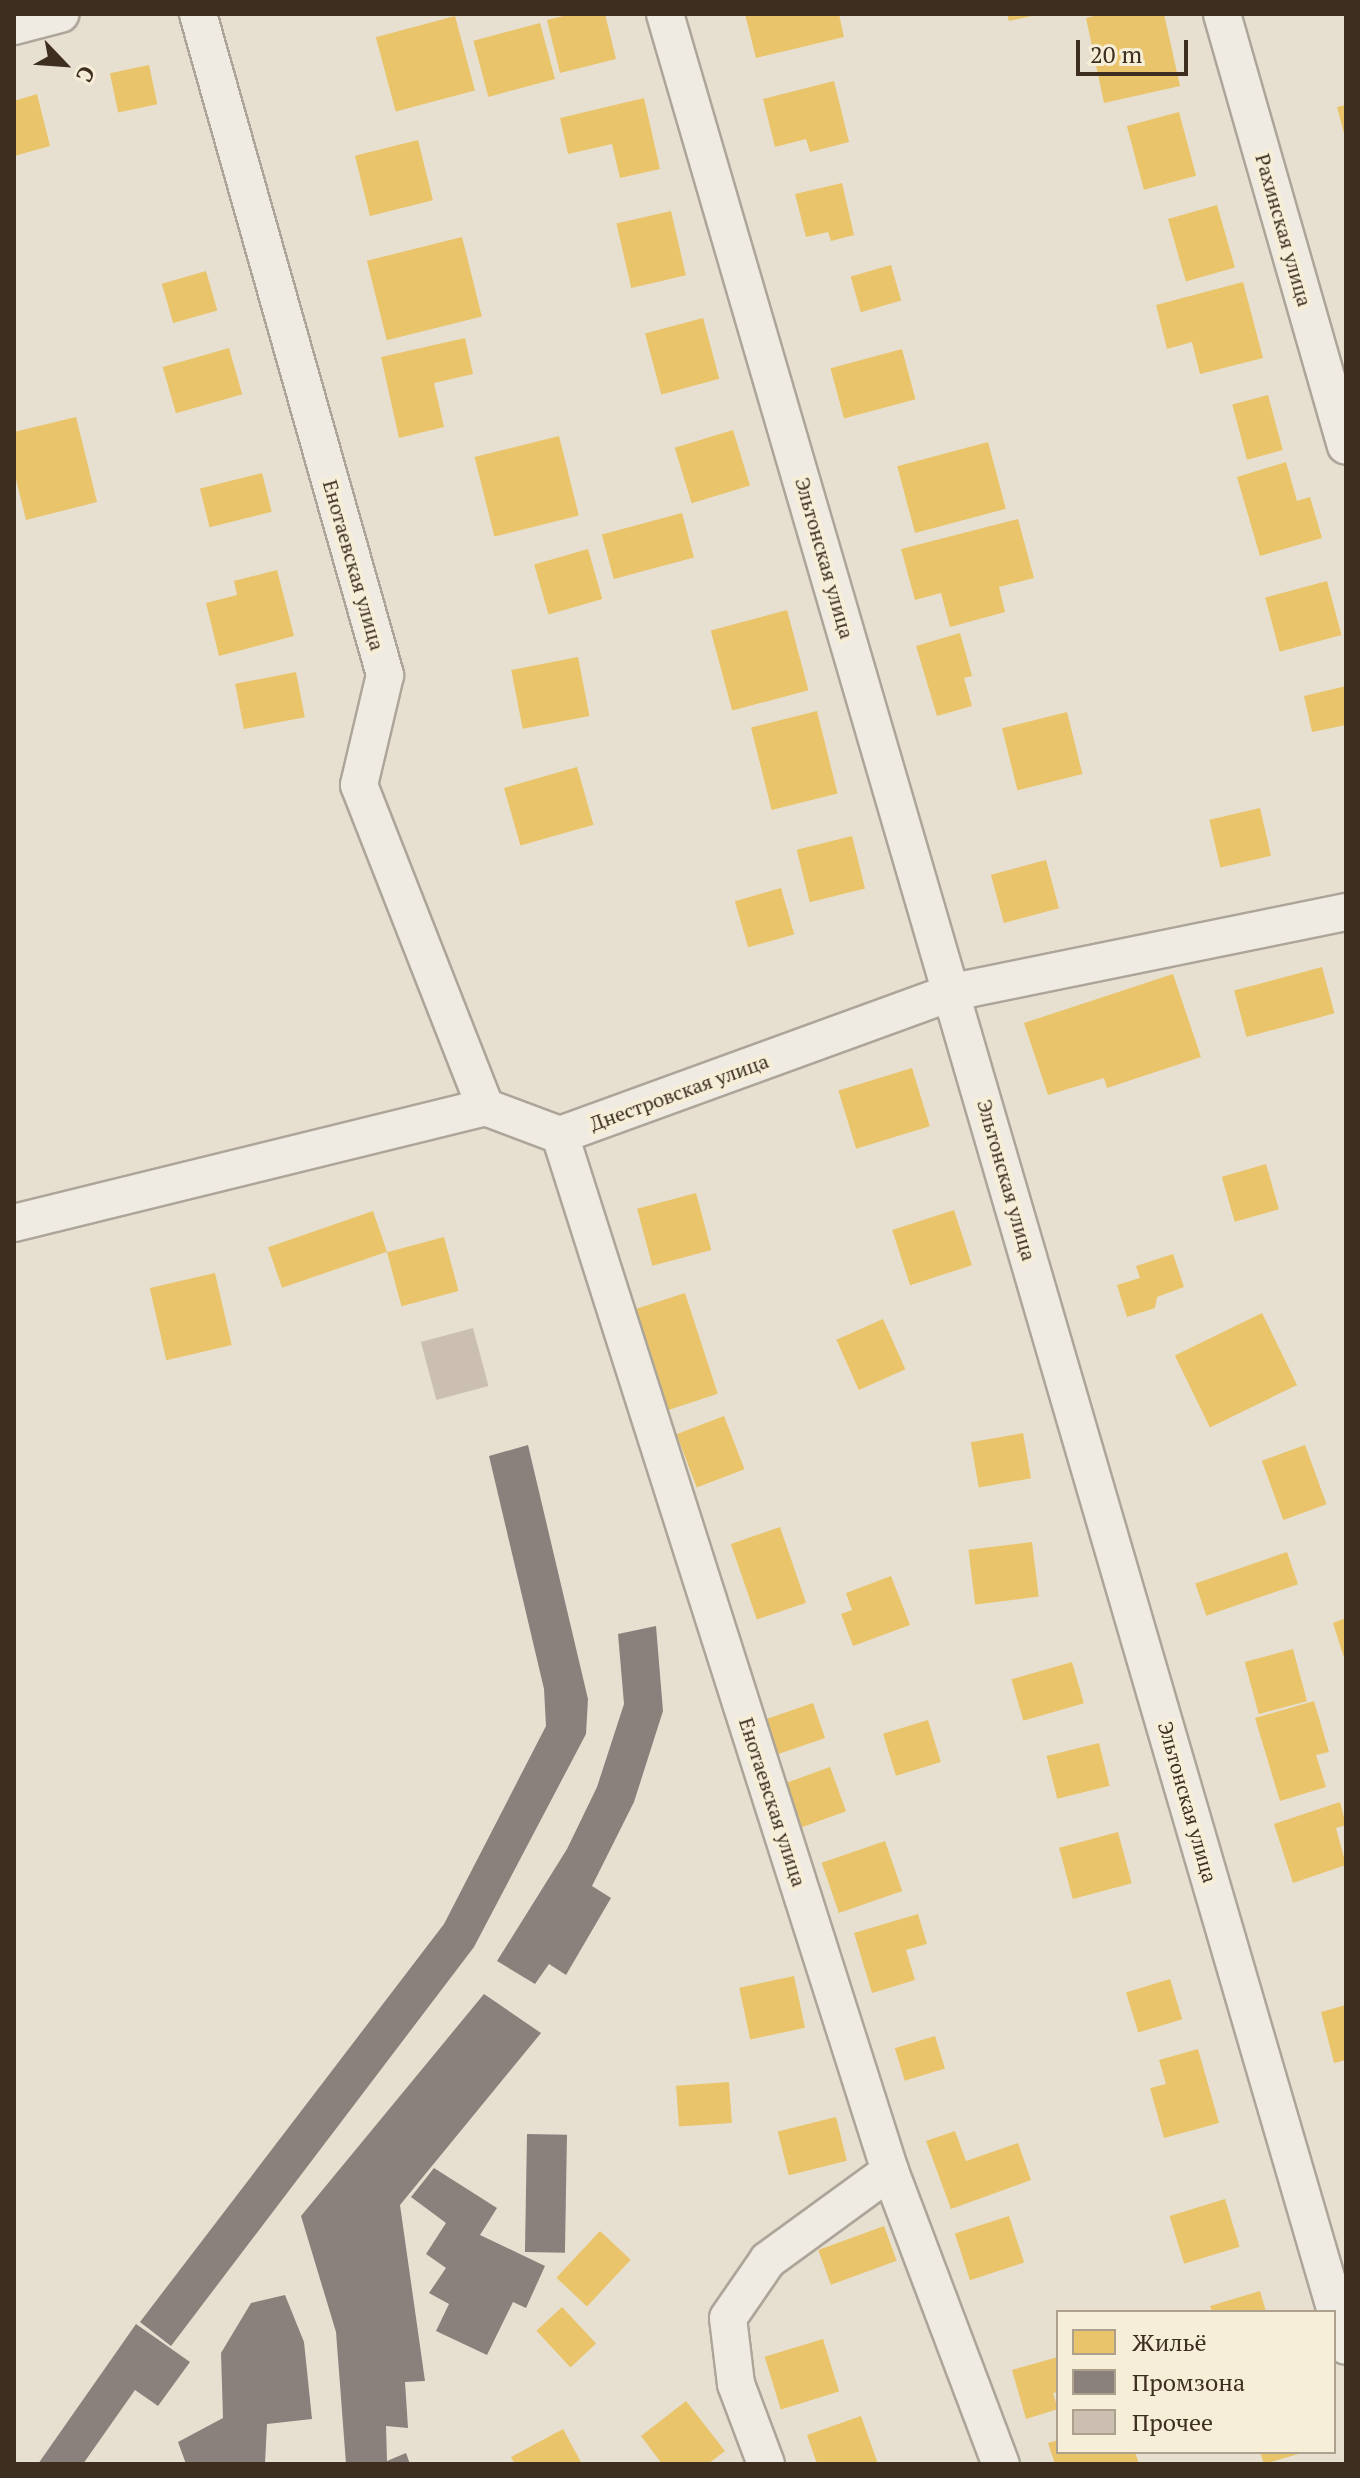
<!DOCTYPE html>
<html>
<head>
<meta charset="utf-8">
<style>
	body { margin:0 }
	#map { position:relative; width:1360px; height:2478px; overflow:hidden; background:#e7e0d1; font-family:"PT Serif",serif }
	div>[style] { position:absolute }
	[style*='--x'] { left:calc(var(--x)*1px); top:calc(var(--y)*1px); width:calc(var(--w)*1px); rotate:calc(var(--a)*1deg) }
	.homes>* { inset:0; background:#e9c46a; transform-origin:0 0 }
	.industry>* { inset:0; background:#8a817c; transform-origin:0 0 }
	.building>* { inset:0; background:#cbbfb2; transform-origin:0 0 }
	.roads { filter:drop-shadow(2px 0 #ada599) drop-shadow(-2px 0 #ada599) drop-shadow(0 2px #ada599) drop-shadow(0 -2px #ada599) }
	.minor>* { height:36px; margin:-18px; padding:0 18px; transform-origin:18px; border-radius:18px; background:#efebe3 }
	span { translate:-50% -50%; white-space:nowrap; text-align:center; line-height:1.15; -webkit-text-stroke:8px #f7eed8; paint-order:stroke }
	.street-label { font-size:20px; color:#3d2e20 }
	.frame { position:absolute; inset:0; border:16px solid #3d2e20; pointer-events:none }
	.legend { position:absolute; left:1056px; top:2310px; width:280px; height:144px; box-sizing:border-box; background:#f7eed8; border:2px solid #ada18e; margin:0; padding:10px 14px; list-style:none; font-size:24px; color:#3d2e20 }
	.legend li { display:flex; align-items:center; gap:16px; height:40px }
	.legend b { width:40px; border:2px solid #ada18e }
	.north { position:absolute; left:24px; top:24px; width:80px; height:80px; -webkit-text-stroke:6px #f7eed8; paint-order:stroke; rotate:115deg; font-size:22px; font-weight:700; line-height:32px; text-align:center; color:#3d2e20 }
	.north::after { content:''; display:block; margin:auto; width:28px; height:36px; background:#3d2e20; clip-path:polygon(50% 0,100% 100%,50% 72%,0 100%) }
	.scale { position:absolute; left:1076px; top:40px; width:112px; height:36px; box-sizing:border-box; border:4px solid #3d2e20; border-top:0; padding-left:10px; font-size:24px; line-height:28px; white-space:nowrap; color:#3d2e20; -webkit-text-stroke:6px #f7eed8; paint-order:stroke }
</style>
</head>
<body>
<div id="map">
	<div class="homes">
		<i style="clip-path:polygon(571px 14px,605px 14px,616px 59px,560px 73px,547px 20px)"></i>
		<i style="clip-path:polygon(745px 14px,839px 14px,844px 37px,756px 58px)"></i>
		<i style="clip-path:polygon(1007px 14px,1036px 14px,1036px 15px,1009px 21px)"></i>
		<i style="clip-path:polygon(1102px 14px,1164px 14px,1180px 86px,1104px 103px,1086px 18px)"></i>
		<i style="left:455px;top:16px;width:77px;height:82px;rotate:75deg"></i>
		<i style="left:540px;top:23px;width:58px;height:69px;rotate:75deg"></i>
		<i style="left:149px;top:65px;width:40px;height:40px;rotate:78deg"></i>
		<i style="clip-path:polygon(834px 81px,849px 142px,810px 152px,806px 139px,775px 147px,763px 99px)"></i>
		<i style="clip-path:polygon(37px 94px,50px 146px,14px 156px,14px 101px)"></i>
		<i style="clip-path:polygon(644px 98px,660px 169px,620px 178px,612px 144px,568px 154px,560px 118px)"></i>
		<i style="clip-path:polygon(1346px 105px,1346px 137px,1345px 137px,1337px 107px)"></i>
		<i style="left:1179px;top:112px;width:66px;height:54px;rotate:75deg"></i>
		<i style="left:418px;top:140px;width:62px;height:65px;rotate:76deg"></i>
		<i style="clip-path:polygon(842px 183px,854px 235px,831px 241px,828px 232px,806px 237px,795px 194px)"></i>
		<i style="left:1217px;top:205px;width:65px;height:51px;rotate:74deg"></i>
		<i style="left:671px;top:211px;width:66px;height:56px;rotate:77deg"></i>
		<i style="left:462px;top:237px;width:82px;height:98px;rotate:76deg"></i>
		<i style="left:891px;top:265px;width:37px;height:42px;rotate:74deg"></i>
		<i style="left:206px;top:271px;width:41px;height:46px;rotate:74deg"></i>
		<i style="clip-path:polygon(1243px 282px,1263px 358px,1200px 374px,1192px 342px,1167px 349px,1156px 305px)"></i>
		<i style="left:703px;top:318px;width:63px;height:60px;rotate:75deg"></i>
		<i style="clip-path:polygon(465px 338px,473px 374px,434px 383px,444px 427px,399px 438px,381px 357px)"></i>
		<i style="left:229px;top:348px;width:48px;height:69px;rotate:74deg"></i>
		<i style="left:902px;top:349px;width:52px;height:74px;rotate:75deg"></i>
		<i style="left:1268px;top:395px;width:57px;height:37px;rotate:75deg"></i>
		<i style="clip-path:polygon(76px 417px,97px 502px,26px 520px,14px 471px,14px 432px)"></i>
		<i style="left:733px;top:430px;width:58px;height:61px;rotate:73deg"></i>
		<i style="left:559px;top:436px;width:82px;height:87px;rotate:76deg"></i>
		<i style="left:988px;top:442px;width:69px;height:94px;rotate:75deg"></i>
		<i style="clip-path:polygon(1286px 462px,1297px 501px,1310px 497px,1322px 538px,1260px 556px,1237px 477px)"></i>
		<i style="left:262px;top:473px;width:40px;height:64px;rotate:76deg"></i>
		<i style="left:682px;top:513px;width:46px;height:83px;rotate:75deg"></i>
		<i style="clip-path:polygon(1018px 519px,1034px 578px,999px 587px,1005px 612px,950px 627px,941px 593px,915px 600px,901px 549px)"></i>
		<i style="left:588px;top:549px;width:52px;height:56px;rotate:74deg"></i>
		<i style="clip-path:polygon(277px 570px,294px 636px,219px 656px,206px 603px,237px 595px,234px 581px)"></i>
		<i style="left:1327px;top:581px;width:56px;height:64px;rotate:75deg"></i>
		<i style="left:787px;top:610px;width:83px;height:79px;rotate:75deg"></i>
		<i style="clip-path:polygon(960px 633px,972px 676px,964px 678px,972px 706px,937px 716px,916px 646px)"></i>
		<i style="left:578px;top:657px;width:60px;height:68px;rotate:79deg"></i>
		<i style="left:296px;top:672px;width:46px;height:62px;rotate:79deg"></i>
		<i style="clip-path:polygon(1346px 686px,1346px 725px,1312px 732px,1304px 696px)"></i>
		<i style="left:817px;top:711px;width:85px;height:68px;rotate:76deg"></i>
		<i style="left:1067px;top:712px;width:64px;height:67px;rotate:76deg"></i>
		<i style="left:577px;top:767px;width:60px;height:76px;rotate:74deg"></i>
		<i style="left:1260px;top:808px;width:49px;height:52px;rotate:77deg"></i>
		<i style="left:852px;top:836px;width:54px;height:57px;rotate:76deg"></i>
		<i style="left:1046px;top:860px;width:50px;height:57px;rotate:75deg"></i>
		<i style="left:781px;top:888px;width:48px;height:48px;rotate:74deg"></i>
		<i style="left:1322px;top:967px;width:48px;height:91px;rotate:75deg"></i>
		<i style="clip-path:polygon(1173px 974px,1201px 1057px,1107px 1088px,1104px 1078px,1048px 1095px,1024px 1023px)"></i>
		<i style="left:912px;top:1068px;width:61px;height:77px;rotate:73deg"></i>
		<i style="left:1266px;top:1164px;width:47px;height:46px;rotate:74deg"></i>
		<i style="left:696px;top:1193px;width:59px;height:61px;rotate:75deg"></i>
		<i style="left:954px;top:1210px;width:58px;height:65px;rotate:72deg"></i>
		<i style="left:373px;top:1211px;width:43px;height:111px;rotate:71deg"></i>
		<i style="left:444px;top:1237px;width:56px;height:59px;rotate:75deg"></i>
		<i style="clip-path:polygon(1173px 1254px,1184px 1287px,1157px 1297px,1155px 1308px,1127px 1317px,1117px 1285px,1140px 1278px,1136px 1266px)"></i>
		<i style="left:215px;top:1273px;width:74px;height:67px;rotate:77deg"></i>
		<i style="left:685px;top:1293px;width:106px;height:52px;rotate:72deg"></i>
		<i style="left:1262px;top:1313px;width:80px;height:97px;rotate:64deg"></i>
		<i style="left:883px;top:1319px;width:55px;height:51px;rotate:66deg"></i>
		<i style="left:724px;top:1416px;width:57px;height:51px;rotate:69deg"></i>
		<i style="left:1023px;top:1433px;width:46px;height:53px;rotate:80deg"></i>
		<i style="left:1305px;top:1445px;width:63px;height:46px;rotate:70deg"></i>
		<i style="left:780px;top:1527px;width:80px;height:52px;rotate:71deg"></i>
		<i style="left:1032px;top:1542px;width:55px;height:64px;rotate:83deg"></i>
		<i style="left:1287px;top:1552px;width:34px;height:97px;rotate:71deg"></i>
		<i style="clip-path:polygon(891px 1576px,910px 1625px,853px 1646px,841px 1614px,852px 1610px,846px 1593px)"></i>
		<i style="clip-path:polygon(1346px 1618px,1346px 1661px,1345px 1661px,1333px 1623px)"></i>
		<i style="left:1293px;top:1649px;width:54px;height:50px;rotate:75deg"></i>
		<i style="left:1072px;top:1662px;width:43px;height:63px;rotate:74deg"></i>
		<i style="clip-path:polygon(1314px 1701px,1329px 1752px,1316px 1755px,1326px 1787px,1280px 1801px,1255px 1718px)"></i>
		<i style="left:813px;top:1703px;width:37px;height:51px;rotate:71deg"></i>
		<i style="left:928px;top:1720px;width:44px;height:47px;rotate:73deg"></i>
		<i style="left:1099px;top:1743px;width:44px;height:54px;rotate:76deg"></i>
		<i style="left:830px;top:1767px;width:47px;height:47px;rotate:70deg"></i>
		<i style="clip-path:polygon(1340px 1802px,1346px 1825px,1336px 1828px,1346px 1865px,1293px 1883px,1274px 1824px)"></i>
		<i style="left:1118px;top:1832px;width:53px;height:61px;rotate:75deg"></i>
		<i style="left:885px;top:1841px;width:53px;height:67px;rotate:71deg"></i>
		<i style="clip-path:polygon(918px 1914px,927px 1944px,906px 1950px,915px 1980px,872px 1993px,854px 1933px)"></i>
		<i style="left:794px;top:1976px;width:53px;height:56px;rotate:78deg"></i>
		<i style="left:1170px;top:1979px;width:42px;height:46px;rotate:73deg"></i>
		<i style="clip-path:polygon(1346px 2005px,1346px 2060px,1334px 2063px,1321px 2012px)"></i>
		<i style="left:935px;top:2036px;width:34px;height:42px;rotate:73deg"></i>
		<i style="clip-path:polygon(1198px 2049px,1219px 2123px,1164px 2138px,1150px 2088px,1166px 2084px,1159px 2060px)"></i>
		<i style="left:729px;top:2082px;width:41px;height:53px;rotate:86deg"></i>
		<i style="left:836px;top:2117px;width:45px;height:60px;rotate:76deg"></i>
		<i style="clip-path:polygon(955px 2131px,966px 2161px,1018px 2143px,1031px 2180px,951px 2209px,926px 2141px)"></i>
		<i style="left:1225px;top:2199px;width:50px;height:58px;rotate:73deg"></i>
		<i style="left:1009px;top:2216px;width:49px;height:57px;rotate:72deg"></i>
		<i style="left:884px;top:2226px;width:37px;height:70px;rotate:70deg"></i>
		<i style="left:600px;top:2231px;width:42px;height:64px;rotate:43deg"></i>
		<i style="clip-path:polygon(1260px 2291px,1266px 2312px,1212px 2312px,1210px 2306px)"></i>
		<i style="left:562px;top:2307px;width:50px;height:35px;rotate:47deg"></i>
		<i style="left:823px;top:2339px;width:55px;height:61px;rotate:73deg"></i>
		<i style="clip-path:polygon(1058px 2357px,1058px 2392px,1053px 2393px,1058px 2409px,1026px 2419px,1012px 2370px)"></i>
		<i style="clip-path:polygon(686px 2401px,725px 2451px,708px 2464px,662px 2464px,641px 2436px)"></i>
		<i style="clip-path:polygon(861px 2416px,878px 2464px,817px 2464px,807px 2435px)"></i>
		<i style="clip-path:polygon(563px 2429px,582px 2464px,515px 2464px,511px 2457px)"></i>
		<i style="clip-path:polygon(1058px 2440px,1058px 2452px,1135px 2452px,1139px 2464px,1055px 2464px,1048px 2443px)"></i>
		<i style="clip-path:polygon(1260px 2452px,1302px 2452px,1302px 2453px,1264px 2464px)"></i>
	</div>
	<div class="industry">
		<i style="clip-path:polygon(528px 1445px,588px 1699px,586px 1734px,474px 1947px,171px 2346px,140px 2322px,444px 1924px,546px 1726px,544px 1689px,489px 1456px)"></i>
		<i style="clip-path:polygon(656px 1626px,663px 1711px,634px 1802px,592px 1886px,611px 1898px,566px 1975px,549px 1964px,535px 1984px,497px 1961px,567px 1849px,597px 1787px,624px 1704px,618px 1634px)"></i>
		<i style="clip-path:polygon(484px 1994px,541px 2033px,400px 2205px,425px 2381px,405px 2382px,408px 2428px,386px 2426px,387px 2461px,406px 2453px,410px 2464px,346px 2464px,336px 2332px,301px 2216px)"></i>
		<i style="left:527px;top:2134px;width:40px;height:118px;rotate:1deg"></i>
		<i style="clip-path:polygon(434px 2168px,497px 2208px,480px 2235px,545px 2266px,526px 2308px,513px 2302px,487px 2355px,436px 2331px,449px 2304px,429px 2293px,446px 2268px,426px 2254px,446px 2223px,411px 2197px)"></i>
		<i style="clip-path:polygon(285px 2295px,304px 2342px,312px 2419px,267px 2424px,265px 2464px,186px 2464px,178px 2442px,223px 2418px,221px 2353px,251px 2303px)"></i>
		<i style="clip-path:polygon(136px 2324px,190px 2362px,158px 2406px,135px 2390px,83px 2464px,38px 2464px)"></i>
	</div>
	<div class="building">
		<i style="left:473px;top:1328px;width:60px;height:54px;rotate:75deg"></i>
	</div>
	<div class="roads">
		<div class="minor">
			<i style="--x:198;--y:14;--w:687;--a:74.2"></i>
			<i style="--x:385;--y:675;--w:113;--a:103.3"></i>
			<i style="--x:359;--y:785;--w:346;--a:68.6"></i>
			<i style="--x:665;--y:14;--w:2429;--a:73.72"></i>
			<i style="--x:1222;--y:14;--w:449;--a:74"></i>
			<i style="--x:14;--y:26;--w:48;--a:-14.6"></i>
			<i style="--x:560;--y:1135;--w:1087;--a:72.33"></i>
			<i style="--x:890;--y:2171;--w:313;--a:69.3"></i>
			<i style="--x:14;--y:1223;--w:485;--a:-13.8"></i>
			<i style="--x:485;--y:1107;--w:80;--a:20.5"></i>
			<i style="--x:560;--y:1135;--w:418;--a:-20"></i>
			<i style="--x:953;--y:992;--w:401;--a:-11.5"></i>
			<i style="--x:766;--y:2464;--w:85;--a:-110.6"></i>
			<i style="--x:736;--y:2384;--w:66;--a:-96.9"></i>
			<i style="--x:728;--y:2318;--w:70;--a:-55.4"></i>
			<i style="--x:768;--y:2260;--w:151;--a:-36.1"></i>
		</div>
	</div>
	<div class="street-label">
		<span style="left:1284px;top:230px;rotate:74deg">Рахинская улица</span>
		<span style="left:825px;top:558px;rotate:74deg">Эльтонская улица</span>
		<span style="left:354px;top:565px;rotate:74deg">Енотаевская улица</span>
		<span style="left:679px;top:1092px;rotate:-20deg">Днестровская улица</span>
		<span style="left:1007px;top:1180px;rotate:74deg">Эльтонская улица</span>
		<span style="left:773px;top:1802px;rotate:72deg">Енотаевская улица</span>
		<span style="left:1188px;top:1802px;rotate:74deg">Эльтонская улица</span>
	</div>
	<div class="frame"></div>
	<ul class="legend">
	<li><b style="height:22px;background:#e9c46a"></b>Жильё</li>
	<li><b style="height:22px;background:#8a817c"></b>Промзона</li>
	<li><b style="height:22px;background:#cbbfb2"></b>Прочее</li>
	</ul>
	<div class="north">С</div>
	<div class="scale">20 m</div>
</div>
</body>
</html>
